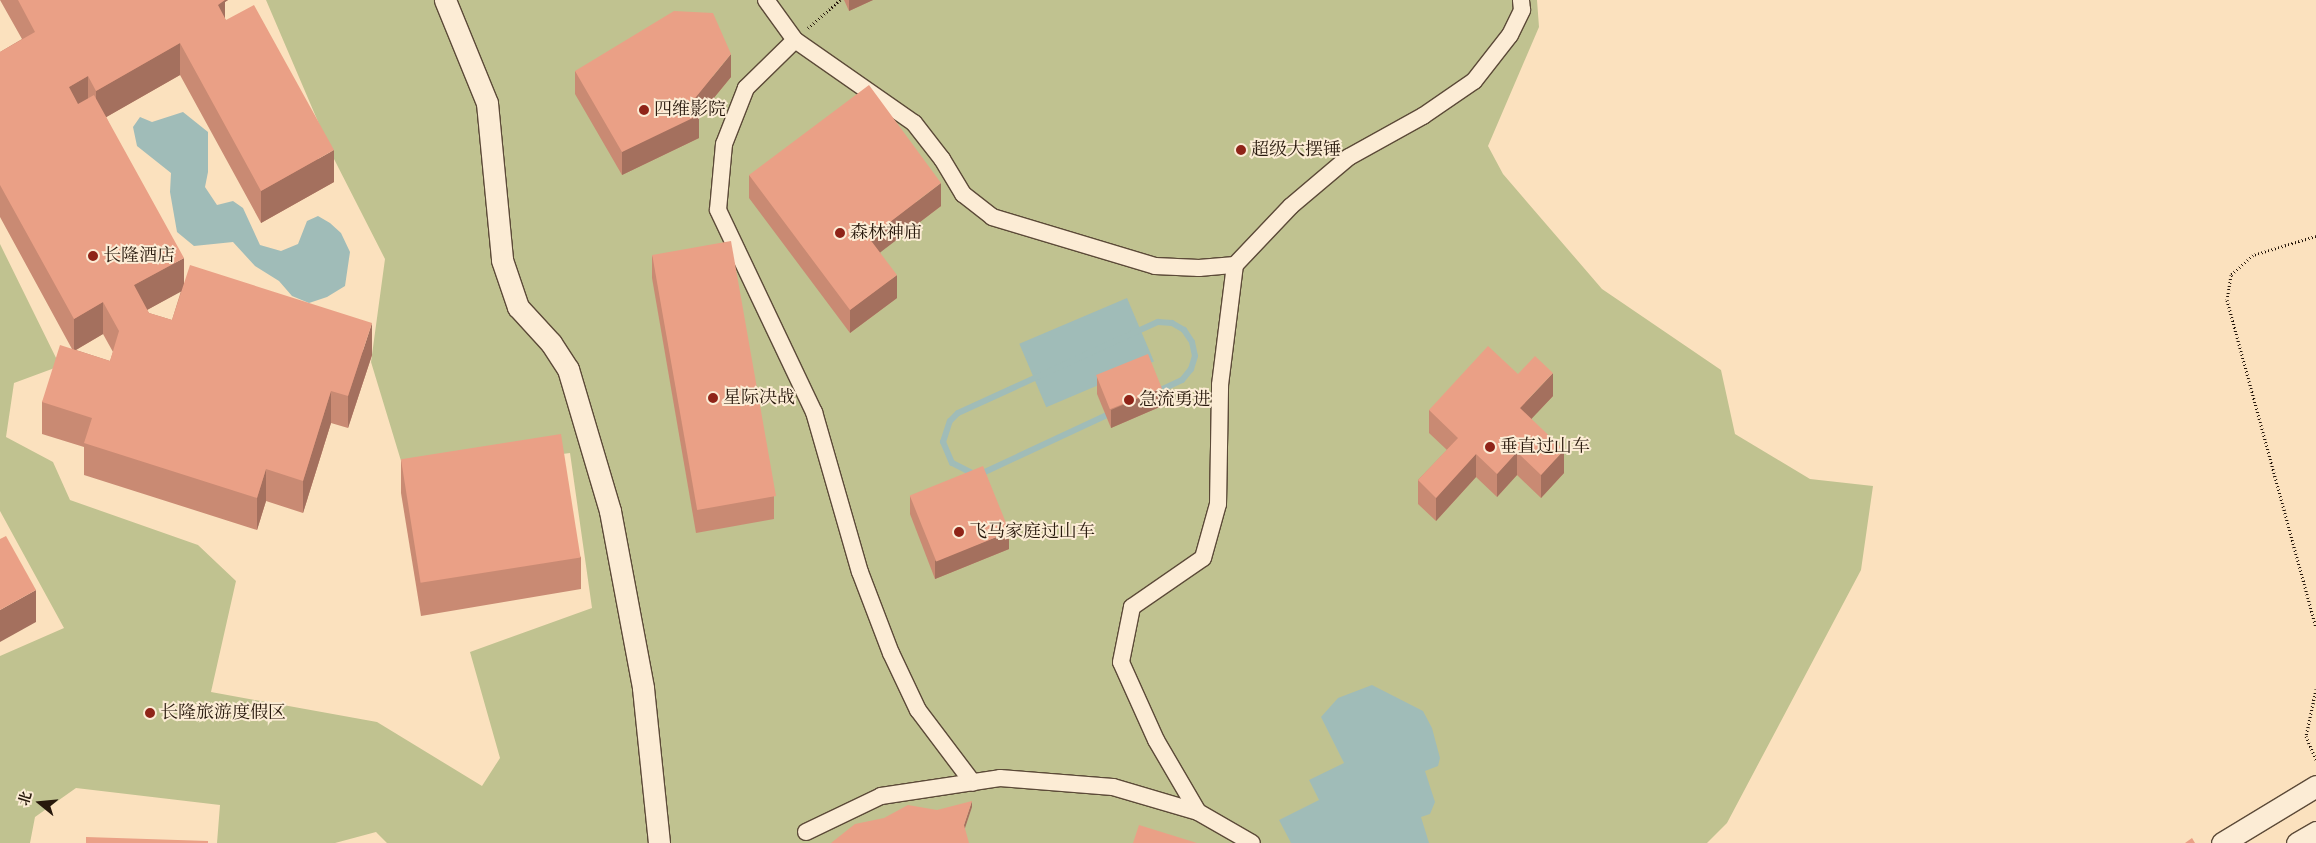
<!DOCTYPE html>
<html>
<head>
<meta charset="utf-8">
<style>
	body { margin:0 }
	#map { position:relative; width:2316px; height:843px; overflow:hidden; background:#fbe1be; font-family:"IM FELL Double Pica","Noto Serif SC",serif }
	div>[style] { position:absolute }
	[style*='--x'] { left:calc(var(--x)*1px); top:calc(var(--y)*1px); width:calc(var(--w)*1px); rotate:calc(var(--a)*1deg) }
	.green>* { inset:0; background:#c0c290 }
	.water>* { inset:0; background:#a0bcb8; transform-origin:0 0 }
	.stream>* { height:6px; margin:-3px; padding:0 3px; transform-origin:3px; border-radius:3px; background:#a0bcb8 }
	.path>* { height:3px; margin-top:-1.5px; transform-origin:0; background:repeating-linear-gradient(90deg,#27180c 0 1px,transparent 0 3.5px) }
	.roads { filter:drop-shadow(1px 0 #5c4a38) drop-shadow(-1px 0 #5c4a38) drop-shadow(0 1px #5c4a38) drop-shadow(0 -1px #5c4a38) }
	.pedestrian>* { height:16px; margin:-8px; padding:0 8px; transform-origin:8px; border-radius:8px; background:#fcecd5 }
	.minor>* { height:21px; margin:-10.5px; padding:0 10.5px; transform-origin:10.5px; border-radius:10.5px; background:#fcecd5 }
	.wall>* { inset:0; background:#c98a73 }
	.shaded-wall>* { inset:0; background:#a4705e }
	.building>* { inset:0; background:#eaa086; transform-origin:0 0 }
	.dots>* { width:14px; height:14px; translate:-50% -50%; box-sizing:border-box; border:2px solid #fcecd5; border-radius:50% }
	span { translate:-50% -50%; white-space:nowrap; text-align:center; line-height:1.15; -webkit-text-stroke:4px #fcecd5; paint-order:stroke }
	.poi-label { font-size:18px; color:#27180c }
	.left { translate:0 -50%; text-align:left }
	.north { position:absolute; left:15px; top:778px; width:50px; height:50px; -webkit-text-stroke:4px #fcecd5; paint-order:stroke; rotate:287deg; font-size:14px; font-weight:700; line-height:20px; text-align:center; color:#27180c }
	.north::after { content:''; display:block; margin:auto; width:18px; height:22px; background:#27180c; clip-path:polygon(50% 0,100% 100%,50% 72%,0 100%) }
</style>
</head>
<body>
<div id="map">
	<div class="green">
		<i style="clip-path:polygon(266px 0,1537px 0,1539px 27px,1488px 146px,1503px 174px,1602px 289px,1721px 370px,1735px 434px,1810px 479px,1873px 486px,1861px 570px,1727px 823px,1707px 843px,387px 843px,376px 832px,335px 843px,217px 843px,220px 805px,76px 788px,35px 817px,30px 843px,0 843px,0 656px,64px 628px,0 511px,0 244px,60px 366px,14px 383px,6px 437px,53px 462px,70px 500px,198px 545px,236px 581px,211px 692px,377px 722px,482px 786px,500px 758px,470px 652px,592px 608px,570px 453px,405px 474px,371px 362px,385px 259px,334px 159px)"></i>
	</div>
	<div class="water">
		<i style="clip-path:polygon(183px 112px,208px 132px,208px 172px,205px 187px,217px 205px,233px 201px,243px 208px,260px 245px,281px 251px,298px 244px,307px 221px,318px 216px,330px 223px,341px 233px,350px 252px,345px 286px,327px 297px,309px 303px,292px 296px,279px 281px,255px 266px,233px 242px,194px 246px,177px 232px,170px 192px,171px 173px,137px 146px,133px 127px,140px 117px,152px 122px)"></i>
		<i style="left:1127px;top:298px;width:69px;height:117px;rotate:67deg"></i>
		<i style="clip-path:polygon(1372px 685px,1423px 711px,1432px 728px,1440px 758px,1438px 766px,1425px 771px,1435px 802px,1430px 814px,1421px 817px,1429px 843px,1291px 843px,1279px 820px,1319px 800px,1309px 780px,1344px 763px,1321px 717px,1338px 698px)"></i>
	</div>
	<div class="stream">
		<i style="--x:1158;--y:322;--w:14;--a:4"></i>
		<i style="--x:1172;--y:323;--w:14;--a:30"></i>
		<i style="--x:1184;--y:330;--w:14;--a:56"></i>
		<i style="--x:1192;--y:342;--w:14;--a:78"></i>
		<i style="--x:1195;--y:356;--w:14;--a:107"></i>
		<i style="--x:1191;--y:369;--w:14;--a:129"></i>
		<i style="--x:1182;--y:380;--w:220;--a:155"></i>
		<i style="--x:983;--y:473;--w:11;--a:180"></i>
		<i style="--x:972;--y:473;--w:22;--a:-153"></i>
		<i style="--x:952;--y:463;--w:23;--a:-113"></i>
		<i style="--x:943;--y:442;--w:22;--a:-72"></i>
		<i style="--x:950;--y:421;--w:11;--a:-45"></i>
		<i style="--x:958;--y:413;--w:220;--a:-24.5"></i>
	</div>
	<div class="path">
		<i style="--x:808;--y:28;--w:43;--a:-41.2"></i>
		<i style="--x:2316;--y:236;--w:66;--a:163.2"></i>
		<i style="--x:2253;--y:255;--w:30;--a:138"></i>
		<i style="--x:2231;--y:275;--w:25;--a:99"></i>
		<i style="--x:2227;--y:300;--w:339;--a:74.8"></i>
		<i style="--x:2316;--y:689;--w:48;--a:102"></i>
		<i style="--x:2306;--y:736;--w:26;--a:67"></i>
	</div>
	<div class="roads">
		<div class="pedestrian">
			<i style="--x:766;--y:0;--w:49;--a:54.1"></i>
			<i style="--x:795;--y:40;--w:145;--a:34.9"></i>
			<i style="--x:914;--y:123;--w:46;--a:52.1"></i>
			<i style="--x:942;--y:159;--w:41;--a:59"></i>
			<i style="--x:963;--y:194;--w:37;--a:38"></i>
			<i style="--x:992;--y:217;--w:170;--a:16.7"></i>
			<i style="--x:1155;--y:266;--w:44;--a:2.6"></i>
			<i style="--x:1199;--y:268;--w:36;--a:-5"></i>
			<i style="--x:795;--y:40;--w:69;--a:135.6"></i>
			<i style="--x:746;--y:88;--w:60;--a:111.4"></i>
			<i style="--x:724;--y:144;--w:66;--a:95.2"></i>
			<i style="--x:718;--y:210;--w:224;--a:64.6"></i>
			<i style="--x:814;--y:412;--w:166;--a:74"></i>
			<i style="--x:860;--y:572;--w:87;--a:69.1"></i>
			<i style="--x:891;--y:653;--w:63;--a:64.7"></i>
			<i style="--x:918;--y:710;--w:91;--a:53"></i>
			<i style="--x:1198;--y:812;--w:83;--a:-120.3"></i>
			<i style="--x:1156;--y:740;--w:85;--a:-114.2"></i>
			<i style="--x:1121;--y:662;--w:56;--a:-78.7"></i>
			<i style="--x:1132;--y:607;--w:86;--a:-34.6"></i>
			<i style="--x:1203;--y:558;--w:56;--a:-74.5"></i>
			<i style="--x:1218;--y:504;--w:119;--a:-89"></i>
			<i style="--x:1220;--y:385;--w:121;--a:-82.9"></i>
			<i style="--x:1235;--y:265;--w:81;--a:-46.5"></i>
			<i style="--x:1291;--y:206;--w:76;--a:-40.2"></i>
			<i style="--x:1349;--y:157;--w:85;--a:-29"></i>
			<i style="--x:1423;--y:116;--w:62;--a:-34.5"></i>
			<i style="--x:1474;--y:81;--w:58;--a:-52"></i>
			<i style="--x:1510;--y:35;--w:28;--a:-64"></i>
			<i style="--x:1522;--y:10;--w:10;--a:-96"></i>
			<i style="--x:806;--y:832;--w:83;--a:-25.6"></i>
			<i style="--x:881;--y:796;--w:120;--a:-8.6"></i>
			<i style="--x:1000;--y:778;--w:113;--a:4.6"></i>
			<i style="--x:1113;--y:787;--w:89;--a:16.4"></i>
			<i style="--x:1198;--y:812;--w:62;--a:29.9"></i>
		</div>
		<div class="minor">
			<i style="--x:445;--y:0;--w:111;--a:67.8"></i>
			<i style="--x:487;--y:103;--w:158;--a:84.5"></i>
			<i style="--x:502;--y:260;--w:50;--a:71.2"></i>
			<i style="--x:518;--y:307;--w:49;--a:47.5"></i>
			<i style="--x:551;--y:343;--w:31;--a:57"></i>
			<i style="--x:568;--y:369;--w:148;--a:73.5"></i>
			<i style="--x:610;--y:511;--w:180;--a:79.4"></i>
			<i style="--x:643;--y:688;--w:156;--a:84.1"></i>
			<i style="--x:2222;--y:843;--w:110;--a:-31.2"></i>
			<i style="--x:2297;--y:843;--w:22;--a:-30"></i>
		</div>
	</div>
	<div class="wall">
		<i style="clip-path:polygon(evenodd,0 0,228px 0,225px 2px,225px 19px,334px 182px,261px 223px,180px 75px,106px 117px,184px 283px,372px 355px,348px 428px,331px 423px,303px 513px,266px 501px,257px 530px,84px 475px,84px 447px,42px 434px,42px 402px,72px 349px,0 217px,0 52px,22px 39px,0 0,181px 291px,172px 320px,149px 313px,147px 310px,181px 291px,0 0,103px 334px,113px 352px,110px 361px,76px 350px,103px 334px)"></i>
		<i style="clip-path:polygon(844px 0,873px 0,849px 11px)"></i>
		<i style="clip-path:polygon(575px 71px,731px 77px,699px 116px,699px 138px,622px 175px,575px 94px)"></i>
		<i style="clip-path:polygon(749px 175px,941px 206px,880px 252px,897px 298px,850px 333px,749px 198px)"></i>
		<i style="clip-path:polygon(652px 255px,774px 496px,774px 519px,696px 533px,652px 278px)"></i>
		<i style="clip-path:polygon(1097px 376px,1162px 406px,1111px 428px,1097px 394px)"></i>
		<i style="clip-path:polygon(1553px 396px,1531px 419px,1564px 473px,1541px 498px,1517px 475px,1497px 497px,1476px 477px,1436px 521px,1418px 504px,1418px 480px,1447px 450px,1429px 433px,1429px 410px)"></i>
		<i style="clip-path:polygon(401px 461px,581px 557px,581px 589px,421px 616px,401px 493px)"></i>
		<i style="clip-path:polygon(910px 496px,1009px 549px,935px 579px,910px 514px)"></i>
	</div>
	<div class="shaded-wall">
		<i style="clip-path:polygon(212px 0,228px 0,225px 2px,225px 32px)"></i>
		<i style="clip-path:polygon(849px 0,873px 0,849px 11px)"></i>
		<i style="clip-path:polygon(180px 43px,180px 75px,96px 123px,96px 91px)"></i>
		<i style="clip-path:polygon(731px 54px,731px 77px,699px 116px,699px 138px,622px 175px,622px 152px,691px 103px)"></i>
		<i style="clip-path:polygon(88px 76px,88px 108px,69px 119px,69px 87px)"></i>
		<i style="clip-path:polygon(334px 150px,334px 182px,261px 223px,261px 191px)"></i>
		<i style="clip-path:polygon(941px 183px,941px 206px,869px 261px,869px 238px)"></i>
		<i style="clip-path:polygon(184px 258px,184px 290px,134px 317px,134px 285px)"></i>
		<i style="clip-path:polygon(897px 275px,897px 298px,850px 333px,850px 310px)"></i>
		<i style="clip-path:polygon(103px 302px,103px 334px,74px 351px,74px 319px)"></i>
		<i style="clip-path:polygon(372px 323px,372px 355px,348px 428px,348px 396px)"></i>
		<i style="clip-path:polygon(1553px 373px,1553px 396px,1520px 431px,1520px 408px)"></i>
		<i style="clip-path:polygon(1162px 388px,1162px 406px,1111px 428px,1111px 410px)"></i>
		<i style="clip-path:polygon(331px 391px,331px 423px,303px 513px,303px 481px)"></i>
		<i style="clip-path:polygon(1564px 450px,1564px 473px,1541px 498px,1541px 475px)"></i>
		<i style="clip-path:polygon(1517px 452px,1517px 475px,1497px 497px,1497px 474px)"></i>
		<i style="clip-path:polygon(1476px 454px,1476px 477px,1436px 521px,1436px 498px)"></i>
		<i style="clip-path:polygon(266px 469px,266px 501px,257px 530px,257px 498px)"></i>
		<i style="clip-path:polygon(1009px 532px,1009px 549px,935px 579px,935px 561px)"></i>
		<i style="clip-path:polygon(36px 590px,36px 622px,0 642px,0 610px)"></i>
		<i style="clip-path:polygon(972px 801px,972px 807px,964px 831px,964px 825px)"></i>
	</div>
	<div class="building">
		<i style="clip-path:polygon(18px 0,225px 0,218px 5px,226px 20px,254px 5px,334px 150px,261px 191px,180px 43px,96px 91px,88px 76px,69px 87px,78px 104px,94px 95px,184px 258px,134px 285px,149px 313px,172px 320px,190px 265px,372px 323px,348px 396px,331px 391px,303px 481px,266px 469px,257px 498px,84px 443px,92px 418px,42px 402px,60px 345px,110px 361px,119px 331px,103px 302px,74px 319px,0 185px,0 52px,35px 32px)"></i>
		<i style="clip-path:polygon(674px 11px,713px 13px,731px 54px,691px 103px,699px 115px,622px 152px,575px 71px)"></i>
		<i style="clip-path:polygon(869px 85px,941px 183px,869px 238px,897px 275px,850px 310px,749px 175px)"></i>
		<i style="left:731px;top:241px;width:259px;height:80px;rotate:80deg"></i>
		<i style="clip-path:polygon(1488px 346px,1518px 374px,1535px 356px,1553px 373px,1520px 408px,1564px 450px,1541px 475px,1517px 452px,1497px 474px,1476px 454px,1436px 498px,1418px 480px,1458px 438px,1429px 410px)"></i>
		<i style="left:1148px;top:354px;width:37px;height:56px;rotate:68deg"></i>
		<i style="left:561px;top:434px;width:125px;height:162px;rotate:81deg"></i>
		<i style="left:983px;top:466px;width:71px;height:79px;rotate:68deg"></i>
		<i style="clip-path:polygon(6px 536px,36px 590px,0 610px,0 539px)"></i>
		<i style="clip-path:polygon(972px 801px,964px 825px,969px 843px,831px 843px,855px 824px,884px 818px,908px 805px,937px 810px)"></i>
		<i style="clip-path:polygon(1139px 825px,1197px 843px,1133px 843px)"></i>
		<i style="clip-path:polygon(86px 837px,208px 841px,208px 843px,86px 843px)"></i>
		<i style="clip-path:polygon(2192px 838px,2195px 843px,2185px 843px)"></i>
	</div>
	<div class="dots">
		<i style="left:644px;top:110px;background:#8f2418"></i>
		<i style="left:1241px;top:150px;background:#8f2418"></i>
		<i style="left:840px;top:233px;background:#8f2418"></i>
		<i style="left:93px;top:256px;background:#8f2418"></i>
		<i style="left:713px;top:398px;background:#8f2418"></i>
		<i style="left:1129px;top:400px;background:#8f2418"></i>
		<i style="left:1490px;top:447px;background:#8f2418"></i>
		<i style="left:959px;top:532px;background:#8f2418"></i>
		<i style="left:150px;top:713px;background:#8f2418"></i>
	</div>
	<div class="poi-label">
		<span class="left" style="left:654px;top:110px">四维影院</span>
		<span class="left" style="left:1251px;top:150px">超级大摆锤</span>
		<span class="left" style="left:850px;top:233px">森林神庙</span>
		<span class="left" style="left:103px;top:256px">长隆酒店</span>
		<span class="left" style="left:723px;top:398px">星际决战</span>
		<span class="left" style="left:1139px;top:400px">急流勇进</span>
		<span class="left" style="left:1500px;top:447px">垂直过山车</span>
		<span class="left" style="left:969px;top:532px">飞马家庭过山车</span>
		<span class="left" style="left:160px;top:713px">长隆旅游度假区</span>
	</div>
	<div class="north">北</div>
</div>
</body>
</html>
